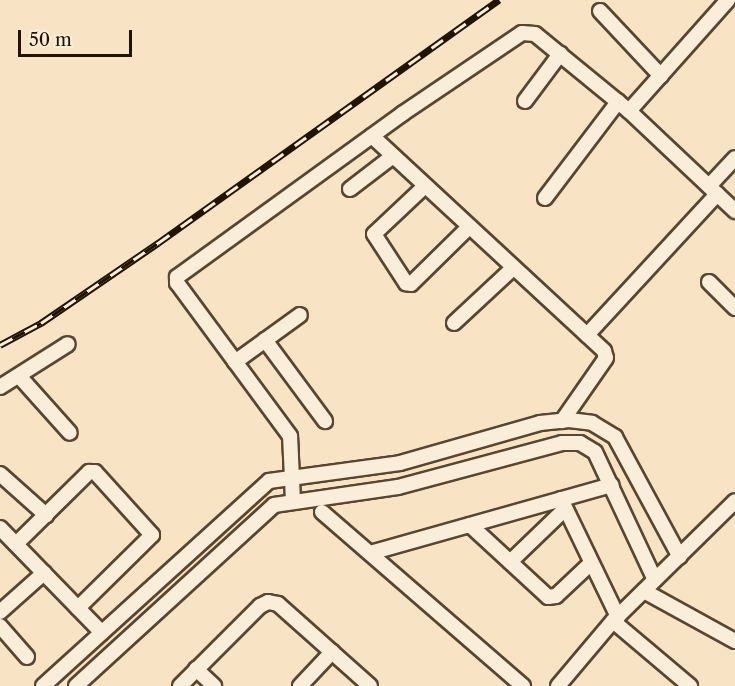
<!DOCTYPE html>
<html>
<head>
<meta charset="utf-8">
<style>
	body { margin:0 }
	#map { position:relative; width:735px; height:686px; overflow:hidden; background:#f8e4c4; font-family:"Libre Caslon Text",serif }
	div>[style] { position:absolute }
	[style*='--x'] { left:calc(var(--x)*1px); top:calc(var(--y)*1px); width:calc(var(--w)*1px); rotate:calc(var(--a)*1deg) }
	.roads { filter:drop-shadow(2px 0 #584631) drop-shadow(-2px 0 #584631) drop-shadow(0 2px #584631) drop-shadow(0 -2px #584631) }
	.street>* { height:14px; margin:-7px; padding:0 7px; transform-origin:7px; border-radius:7px; background:#faedd9 }
	.rail>* { height:7px; margin-top:-3.5px; transform-origin:0; background:repeating-linear-gradient(90deg,#faedd9 0 14px,#221200 0 28px); box-sizing:border-box; border-block:2px solid #221200 }
	span { translate:-50% -50%; white-space:nowrap; text-align:center; line-height:1.15; -webkit-text-stroke:6px #faedd9; paint-order:stroke }
	.scale { position:absolute; left:18px; top:30px; width:114px; height:27px; box-sizing:border-box; border:3px solid #221200; border-top:0; padding-left:8px; font-size:18px; line-height:21px; white-space:nowrap; color:#221200; -webkit-text-stroke:4px #faedd9; paint-order:stroke }
</style>
</head>
<body>
<div id="map">
	<div class="roads">
		<div class="street">
			<i style="--x:600;--y:11;--w:89;--a:46.8"></i>
			<i style="--x:525;--y:101;--w:59;--a:-53.3"></i>
			<i style="--x:629;--y:111;--w:149;--a:-48.3"></i>
			<i style="--x:372;--y:136;--w:316;--a:42.8"></i>
			<i style="--x:604;--y:351;--w:7;--a:74"></i>
			<i style="--x:606;--y:358;--w:77;--a:124.9"></i>
			<i style="--x:425;--y:186;--w:70;--a:136.7"></i>
			<i style="--x:374;--y:234;--w:59;--a:56.9"></i>
			<i style="--x:406;--y:283;--w:5;--a:11"></i>
			<i style="--x:411;--y:284;--w:81;--a:-44.5"></i>
			<i style="--x:709;--y:186;--w:38;--a:-47"></i>
			<i style="--x:350;--y:189;--w:54;--a:-37.5"></i>
			<i style="--x:545;--y:198;--w:121;--a:-52.8"></i>
			<i style="--x:709;--y:282;--w:37;--a:45"></i>
			<i style="--x:454;--y:323;--w:81;--a:-43"></i>
			<i style="--x:587;--y:335;--w:192;--a:-47.3"></i>
			<i style="--x:265;--y:340;--w:101;--a:53.5"></i>
			<i style="--x:235;--y:362;--w:80;--a:-35.9"></i>
			<i style="--x:19;--y:376;--w:76;--a:48.2"></i>
			<i style="--x:0;--y:387;--w:80;--a:-32.3"></i>
			<i style="--x:0;--y:474;--w:62;--a:41.7"></i>
			<i style="--x:561;--y:499;--w:131;--a:64.2"></i>
			<i style="--x:293;--y:501;--w:65;--a:-92.6"></i>
			<i style="--x:290;--y:436;--w:190;--a:-126.4"></i>
			<i style="--x:177;--y:283;--w:6;--a:-90"></i>
			<i style="--x:177;--y:277;--w:278;--a:-35.9"></i>
			<i style="--x:402;--y:114;--w:145;--a:-34"></i>
			<i style="--x:522;--y:33;--w:13;--a:4"></i>
			<i style="--x:535;--y:34;--w:122;--a:39.3"></i>
			<i style="--x:629;--y:111;--w:146;--a:43.3"></i>
			<i style="--x:322;--y:512;--w:266;--a:40.9"></i>
			<i style="--x:470;--y:525;--w:106;--a:42.7"></i>
			<i style="--x:548;--y:597;--w:8;--a:-7"></i>
			<i style="--x:556;--y:596;--w:48;--a:-43.3"></i>
			<i style="--x:0;--y:528;--w:146;--a:45.8"></i>
			<i style="--x:16;--y:544;--w:103;--a:-44.6"></i>
			<i style="--x:89;--y:472;--w:6;--a:0"></i>
			<i style="--x:95;--y:472;--w:85;--a:47.9"></i>
			<i style="--x:152;--y:535;--w:104;--a:135.4"></i>
			<i style="--x:370;--y:553;--w:251;--a:-15.7"></i>
			<i style="--x:510;--y:562;--w:76;--a:-43.9"></i>
			<i style="--x:644;--y:591;--w:104;--a:28.8"></i>
			<i style="--x:0;--y:612;--w:59;--a:-41.6"></i>
			<i style="--x:613;--y:621;--w:101;--a:40.2"></i>
			<i style="--x:0;--y:626;--w:41;--a:48.9"></i>
			<i style="--x:196;--y:669;--w:25;--a:43"></i>
			<i style="--x:43;--y:686;--w:305;--a:-42.2"></i>
			<i style="--x:269;--y:481;--w:132;--a:-7.8"></i>
			<i style="--x:400;--y:463;--w:146;--a:-15.9"></i>
			<i style="--x:540;--y:423;--w:29;--a:-6"></i>
			<i style="--x:569;--y:420;--w:23;--a:7"></i>
			<i style="--x:592;--y:423;--w:27;--a:31"></i>
			<i style="--x:615;--y:437;--w:136;--a:61.6"></i>
			<i style="--x:76;--y:686;--w:268;--a:-42.4"></i>
			<i style="--x:274;--y:505;--w:125;--a:-8.3"></i>
			<i style="--x:398;--y:487;--w:170;--a:-15"></i>
			<i style="--x:562;--y:443;--w:18;--a:0"></i>
			<i style="--x:580;--y:443;--w:17;--a:31"></i>
			<i style="--x:595;--y:452;--w:141;--a:64.9"></i>
			<i style="--x:180;--y:686;--w:113;--a:-45"></i>
			<i style="--x:260;--y:606;--w:9;--a:-27"></i>
			<i style="--x:268;--y:602;--w:10;--a:11"></i>
			<i style="--x:278;--y:604;--w:123;--a:41.7"></i>
			<i style="--x:300;--y:686;--w:47;--a:-46.7"></i>
			<i style="--x:558;--y:686;--w:85;--a:-49.8"></i>
			<i style="--x:613;--y:621;--w:171;--a:-44.5"></i>
		</div>
	</div>
	<div class="rail">
		<i style="--x:0;--y:345;--w:47;--a:-28.2"></i>
		<i style="--x:41;--y:323;--w:142;--a:-34.4"></i>
		<i style="--x:158;--y:243;--w:419;--a:-35.5"></i>
	</div>
	<div class="scale">50 m</div>
</div>
</body>
</html>
